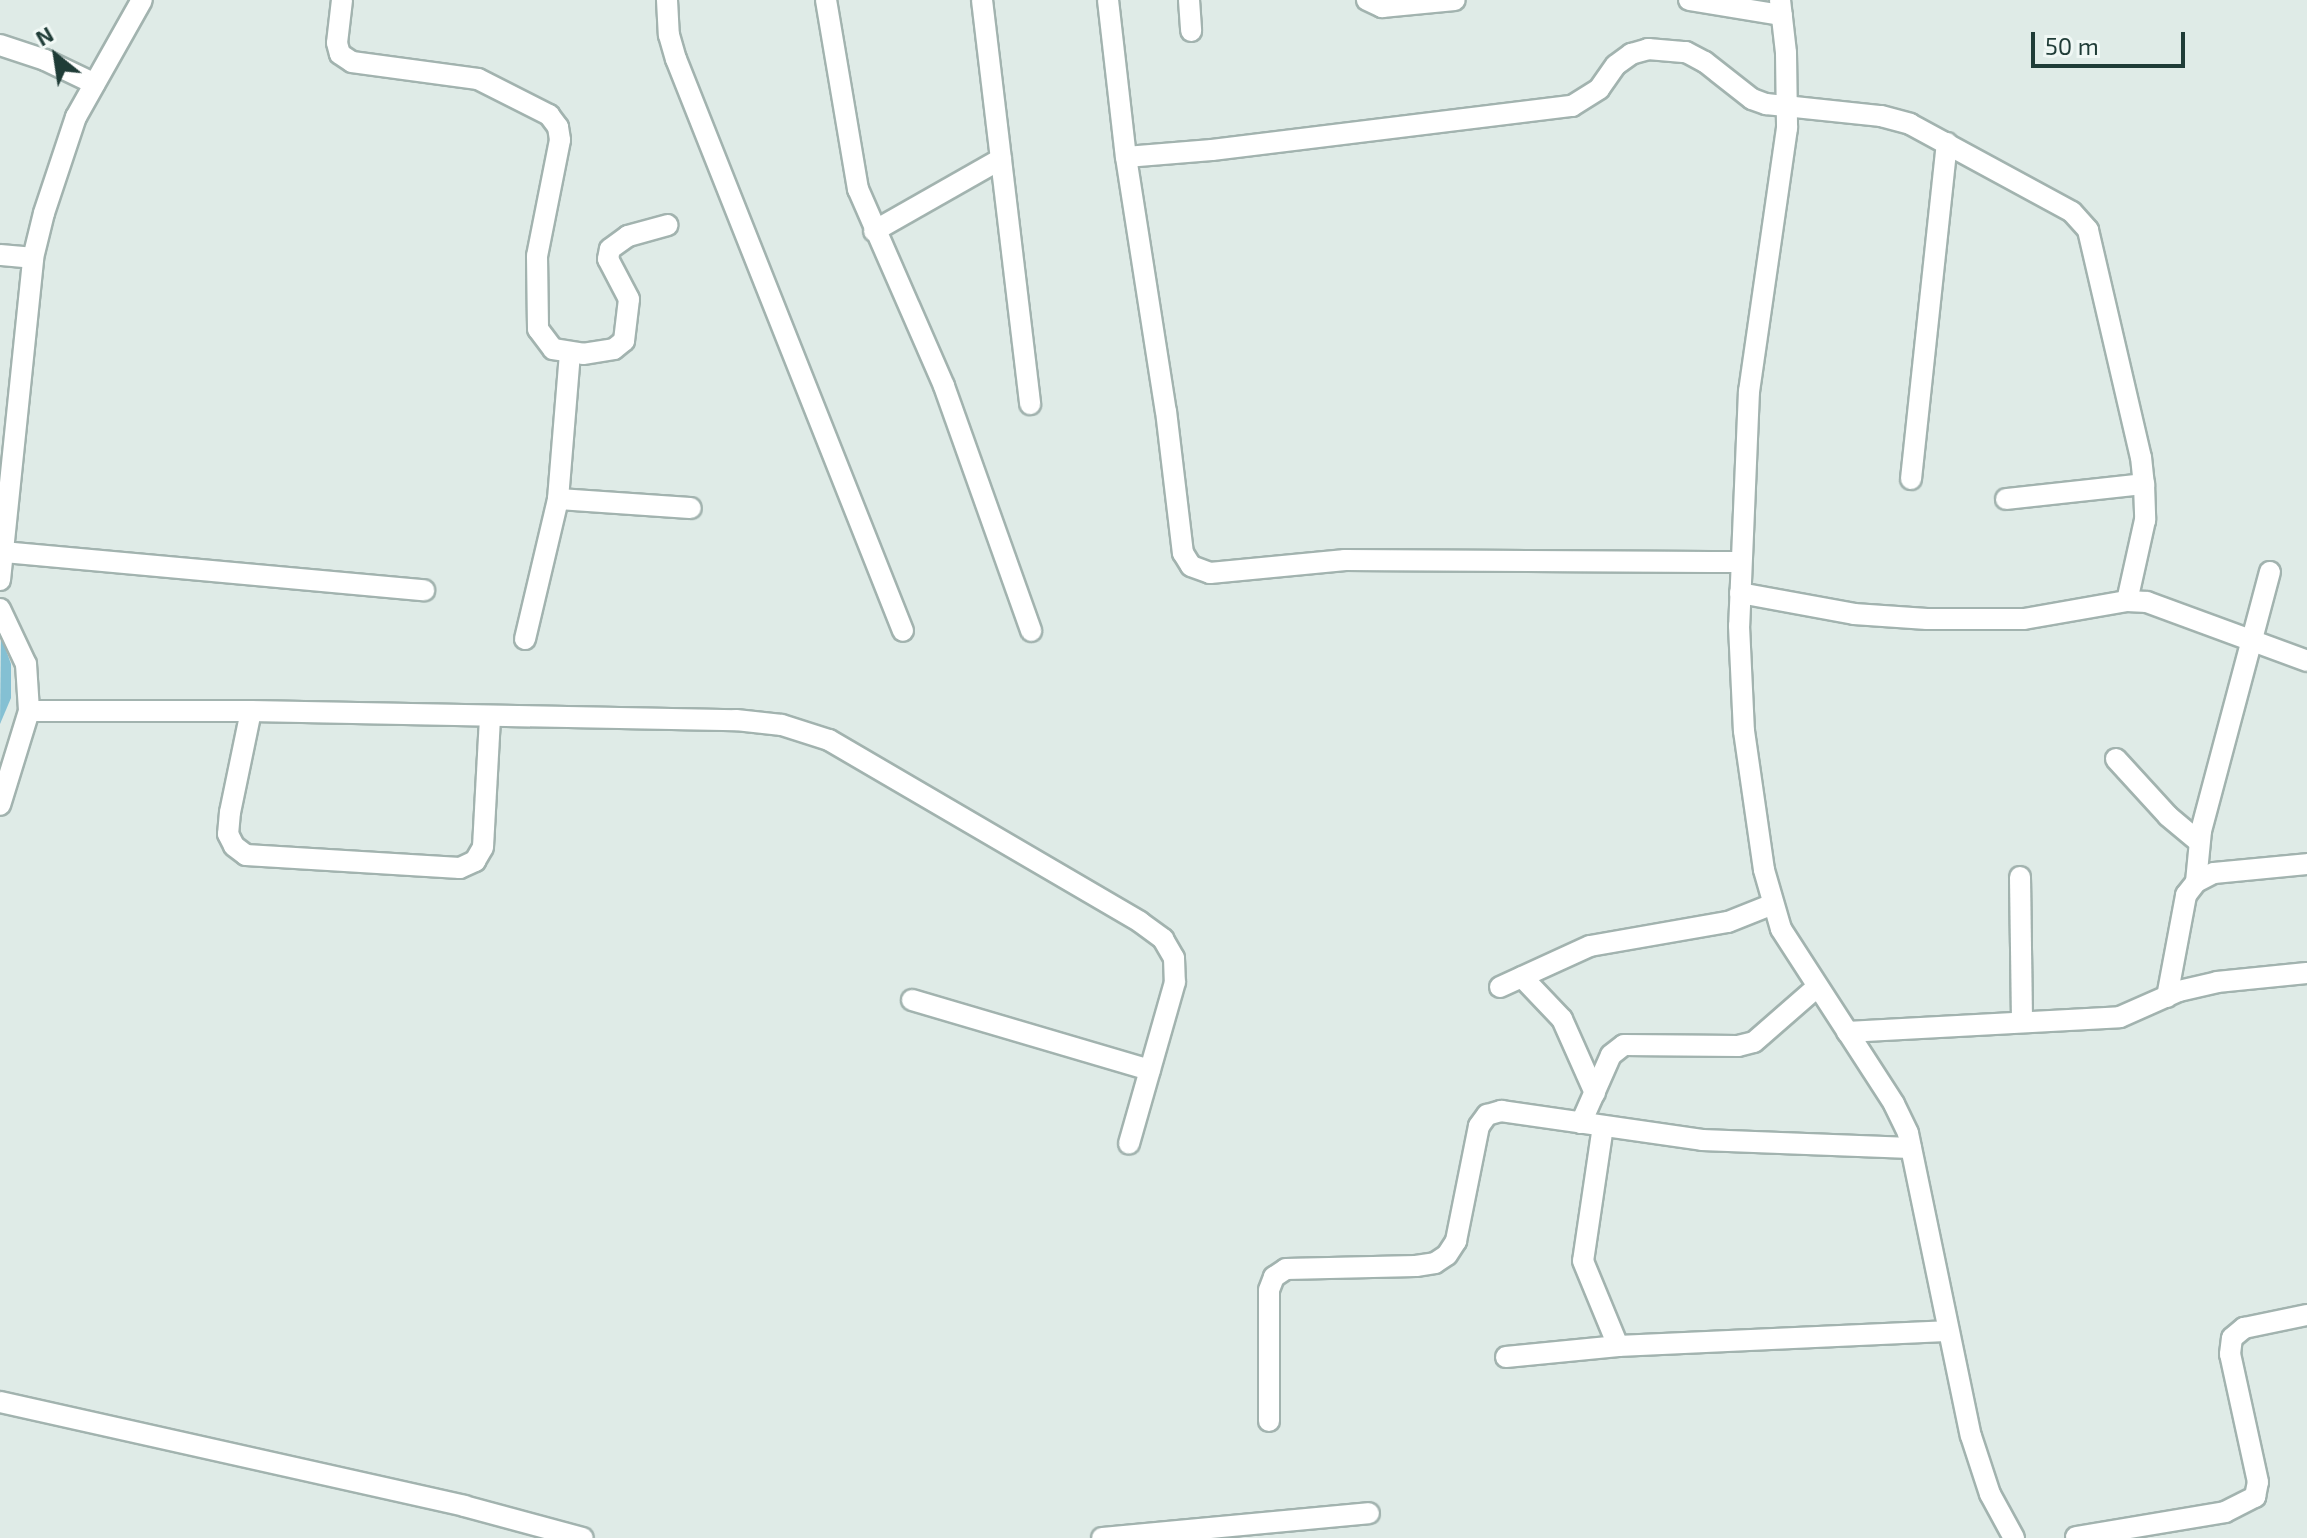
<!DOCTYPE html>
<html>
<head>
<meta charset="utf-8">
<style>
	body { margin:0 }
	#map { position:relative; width:2307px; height:1538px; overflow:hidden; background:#dfebe7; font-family:"Exo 2",sans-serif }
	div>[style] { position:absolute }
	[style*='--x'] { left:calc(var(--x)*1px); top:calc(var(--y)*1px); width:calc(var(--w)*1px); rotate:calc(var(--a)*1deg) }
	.water>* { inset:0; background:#84c0d3 }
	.roads { filter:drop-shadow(2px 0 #a2b3af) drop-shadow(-2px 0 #a2b3af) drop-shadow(0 2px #a2b3af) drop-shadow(0 -2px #a2b3af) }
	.minor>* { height:20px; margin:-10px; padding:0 10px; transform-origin:10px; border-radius:10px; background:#fff }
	span { translate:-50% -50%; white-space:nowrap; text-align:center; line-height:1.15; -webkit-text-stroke:7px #f0f8f5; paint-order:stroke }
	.north { position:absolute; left:16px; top:16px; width:80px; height:80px; -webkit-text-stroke:6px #f0f8f5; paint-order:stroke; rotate:330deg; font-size:22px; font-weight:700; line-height:32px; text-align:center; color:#1f3c37 }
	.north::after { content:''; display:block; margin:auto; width:28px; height:36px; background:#1f3c37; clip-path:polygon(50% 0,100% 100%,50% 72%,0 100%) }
	.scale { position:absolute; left:2031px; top:32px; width:154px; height:36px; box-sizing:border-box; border:4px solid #1f3c37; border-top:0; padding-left:10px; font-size:24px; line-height:28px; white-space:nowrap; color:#1f3c37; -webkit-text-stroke:6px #f0f8f5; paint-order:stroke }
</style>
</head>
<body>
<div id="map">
	<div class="water">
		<i style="clip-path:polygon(1px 636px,11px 664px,11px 698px,0 724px)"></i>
	</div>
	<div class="roads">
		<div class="minor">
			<i style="--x:342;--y:0;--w:43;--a:96.6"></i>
			<i style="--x:337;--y:43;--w:11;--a:75"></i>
			<i style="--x:340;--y:54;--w:14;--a:34"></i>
			<i style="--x:352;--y:62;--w:127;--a:7.7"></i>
			<i style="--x:478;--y:79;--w:80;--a:26.9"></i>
			<i style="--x:549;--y:115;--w:15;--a:53"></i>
			<i style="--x:558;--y:127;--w:13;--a:81"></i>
			<i style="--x:560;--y:140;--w:118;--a:101.2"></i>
			<i style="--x:537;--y:256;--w:73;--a:89.2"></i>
			<i style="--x:538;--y:329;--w:25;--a:53"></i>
			<i style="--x:553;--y:349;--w:30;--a:9"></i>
			<i style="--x:583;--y:354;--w:31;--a:-9"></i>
			<i style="--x:614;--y:349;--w:13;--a:-39"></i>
			<i style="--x:624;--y:341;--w:42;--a:-83.2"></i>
			<i style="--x:629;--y:299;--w:45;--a:-117.7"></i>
			<i style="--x:608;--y:259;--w:10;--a:-79"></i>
			<i style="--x:610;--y:249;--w:22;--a:-36"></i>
			<i style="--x:628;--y:236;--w:41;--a:-15.4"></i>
			<i style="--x:667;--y:0;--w:35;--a:87"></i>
			<i style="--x:669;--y:35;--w:25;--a:74"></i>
			<i style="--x:676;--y:59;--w:615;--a:68.35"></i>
			<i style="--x:826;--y:0;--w:192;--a:80.4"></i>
			<i style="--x:858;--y:189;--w:215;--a:66.4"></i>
			<i style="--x:944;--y:386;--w:260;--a:70.4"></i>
			<i style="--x:982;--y:0;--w:407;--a:83.2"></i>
			<i style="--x:1108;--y:0;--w:158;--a:83.5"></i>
			<i style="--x:1126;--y:157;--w:257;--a:81.1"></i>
			<i style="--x:1166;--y:411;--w:143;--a:83.2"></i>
			<i style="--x:1183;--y:553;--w:15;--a:58"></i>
			<i style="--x:1191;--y:566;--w:20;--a:20"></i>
			<i style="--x:1210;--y:573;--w:136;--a:-5.5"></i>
			<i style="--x:1345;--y:560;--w:396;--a:0.3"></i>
			<i style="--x:1189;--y:0;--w:31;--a:86"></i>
			<i style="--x:1367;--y:0;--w:17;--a:25"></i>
			<i style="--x:1382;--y:7;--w:73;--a:-5.5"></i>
			<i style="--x:1689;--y:0;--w:94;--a:9.2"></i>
			<i style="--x:1780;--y:0;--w:53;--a:83.5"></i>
			<i style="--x:1786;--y:53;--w:75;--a:89.2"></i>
			<i style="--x:1787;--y:128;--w:266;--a:98.2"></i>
			<i style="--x:1749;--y:391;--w:235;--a:92.4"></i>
			<i style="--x:1739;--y:626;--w:105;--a:87.3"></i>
			<i style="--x:1744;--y:731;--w:140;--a:81.8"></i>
			<i style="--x:1764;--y:870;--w:61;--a:73.9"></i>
			<i style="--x:1781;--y:929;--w:208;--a:57.1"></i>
			<i style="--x:1894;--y:1104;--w:32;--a:64"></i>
			<i style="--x:1908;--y:1133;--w:309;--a:78.3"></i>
			<i style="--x:1971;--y:1436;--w:61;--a:71.9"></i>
			<i style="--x:1990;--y:1494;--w:50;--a:61.4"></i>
			<i style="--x:0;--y:45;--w:47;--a:18.4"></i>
			<i style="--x:45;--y:60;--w:55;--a:25.6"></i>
			<i style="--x:1126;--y:157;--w:86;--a:-4.7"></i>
			<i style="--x:1212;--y:150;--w:363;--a:-7"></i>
			<i style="--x:1572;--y:106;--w:32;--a:-32"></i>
			<i style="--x:1599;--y:89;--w:29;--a:-55"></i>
			<i style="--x:1616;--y:65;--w:19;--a:-36"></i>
			<i style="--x:1631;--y:54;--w:18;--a:-16"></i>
			<i style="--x:1648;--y:49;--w:38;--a:5"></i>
			<i style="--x:1686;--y:52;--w:21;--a:28"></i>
			<i style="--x:1705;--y:62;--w:60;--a:38.2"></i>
			<i style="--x:1752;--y:99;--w:15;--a:20"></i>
			<i style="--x:1766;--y:104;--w:116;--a:6"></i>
			<i style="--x:1881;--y:116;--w:30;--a:15"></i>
			<i style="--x:1910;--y:124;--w:184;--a:28.5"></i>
			<i style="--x:2072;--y:212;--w:24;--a:48"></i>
			<i style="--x:2088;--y:230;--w:233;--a:76.9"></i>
			<i style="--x:2141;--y:457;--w:27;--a:84"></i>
			<i style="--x:2144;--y:484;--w:36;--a:88"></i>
			<i style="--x:2145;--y:520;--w:83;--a:102.5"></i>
			<i style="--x:874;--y:231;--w:146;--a:-29.6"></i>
			<i style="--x:0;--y:255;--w:33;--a:5"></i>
			<i style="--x:1911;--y:479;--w:338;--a:-83.9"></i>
			<i style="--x:558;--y:499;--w:133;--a:3.9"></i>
			<i style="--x:2006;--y:499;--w:139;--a:-6.2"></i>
			<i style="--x:3;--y:552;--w:423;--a:5.2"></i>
			<i style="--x:0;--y:580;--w:324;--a:-84.1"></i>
			<i style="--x:33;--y:258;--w:46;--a:-76.3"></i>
			<i style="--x:44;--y:213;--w:101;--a:-71.6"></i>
			<i style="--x:76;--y:117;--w:134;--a:-60.6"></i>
			<i style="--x:1740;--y:593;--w:116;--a:10.4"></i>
			<i style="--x:1854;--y:614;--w:73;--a:3.9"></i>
			<i style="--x:1927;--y:619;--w:97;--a:0"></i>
			<i style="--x:2024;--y:619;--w:105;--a:-9.9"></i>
			<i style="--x:2127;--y:601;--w:20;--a:3"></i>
			<i style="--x:2147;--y:602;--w:171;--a:20.2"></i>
			<i style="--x:0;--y:609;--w:61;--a:64.7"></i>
			<i style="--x:26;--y:664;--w:47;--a:86.3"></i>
			<i style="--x:29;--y:711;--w:98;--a:107.1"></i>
			<i style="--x:525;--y:639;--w:144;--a:-76.7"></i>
			<i style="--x:558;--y:499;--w:145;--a:-85.3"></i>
			<i style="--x:29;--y:711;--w:222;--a:0"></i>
			<i style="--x:251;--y:711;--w:485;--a:1.1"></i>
			<i style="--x:736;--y:720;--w:46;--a:6.2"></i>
			<i style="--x:782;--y:725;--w:49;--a:17.7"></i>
			<i style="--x:829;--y:740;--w:360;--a:30.3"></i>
			<i style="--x:1140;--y:922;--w:29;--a:36"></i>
			<i style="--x:1163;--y:939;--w:22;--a:60"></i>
			<i style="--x:1174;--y:958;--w:24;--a:88"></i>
			<i style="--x:1175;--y:982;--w:168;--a:105.9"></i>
			<i style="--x:251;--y:711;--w:103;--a:101.7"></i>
			<i style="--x:230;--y:812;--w:22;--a:95"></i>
			<i style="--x:228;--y:834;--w:13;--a:63"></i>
			<i style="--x:234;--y:846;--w:15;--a:37"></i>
			<i style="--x:246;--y:855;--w:214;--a:3.5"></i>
			<i style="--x:460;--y:868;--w:17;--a:-25"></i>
			<i style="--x:475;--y:861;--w:16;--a:-60"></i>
			<i style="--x:483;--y:847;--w:130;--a:-86.9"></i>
			<i style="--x:2116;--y:759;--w:77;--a:47.6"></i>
			<i style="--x:2168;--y:816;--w:40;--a:40"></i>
			<i style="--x:2020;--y:877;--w:145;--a:89.2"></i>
			<i style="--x:2196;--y:882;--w:51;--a:-84.4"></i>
			<i style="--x:2201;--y:831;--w:268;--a:-75.1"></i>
			<i style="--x:1522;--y:977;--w:58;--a:46.4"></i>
			<i style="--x:1562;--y:1019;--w:81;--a:66"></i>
			<i style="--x:1500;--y:987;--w:99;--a:-24.5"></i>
			<i style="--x:1590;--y:946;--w:140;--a:-9.9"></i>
			<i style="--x:1728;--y:922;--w:48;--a:-21.8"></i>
			<i style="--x:2167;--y:997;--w:104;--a:-79.4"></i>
			<i style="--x:2186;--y:895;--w:16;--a:-52"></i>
			<i style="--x:2196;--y:882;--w:20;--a:-27"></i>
			<i style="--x:2214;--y:873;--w:93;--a:-5.5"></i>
			<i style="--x:912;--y:1000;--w:248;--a:16.4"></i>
			<i style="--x:1847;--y:1032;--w:273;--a:-3.1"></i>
			<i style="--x:2120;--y:1017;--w:64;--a:-23.8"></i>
			<i style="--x:2179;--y:991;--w:39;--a:-13"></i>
			<i style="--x:2217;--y:982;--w:90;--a:-5.7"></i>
			<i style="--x:1581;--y:1123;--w:74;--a:-66.2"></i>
			<i style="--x:1611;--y:1055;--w:16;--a:-38"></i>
			<i style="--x:1624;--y:1045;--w:114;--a:0.5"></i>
			<i style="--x:1738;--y:1046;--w:16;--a:-14"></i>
			<i style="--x:1754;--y:1042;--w:84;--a:-41.1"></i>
			<i style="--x:1603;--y:1126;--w:136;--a:98.4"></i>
			<i style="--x:1583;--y:1261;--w:92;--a:67.6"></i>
			<i style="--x:1506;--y:1357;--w:113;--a:-5.6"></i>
			<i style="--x:1618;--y:1346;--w:328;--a:-2.6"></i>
			<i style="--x:0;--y:1402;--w:476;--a:12.6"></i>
			<i style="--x:464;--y:1506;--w:123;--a:15.1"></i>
			<i style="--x:1269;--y:1421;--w:131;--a:-90"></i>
			<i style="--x:1269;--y:1290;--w:14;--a:-69"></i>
			<i style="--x:1274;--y:1277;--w:14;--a:-34"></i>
			<i style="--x:1286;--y:1269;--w:130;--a:-1.3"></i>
			<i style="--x:1416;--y:1266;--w:19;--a:-9"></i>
			<i style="--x:1435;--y:1263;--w:14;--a:-34"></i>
			<i style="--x:1447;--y:1255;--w:17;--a:-57"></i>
			<i style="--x:1456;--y:1241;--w:117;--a:-78.7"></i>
			<i style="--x:1479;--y:1126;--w:14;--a:-54"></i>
			<i style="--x:1487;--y:1115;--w:15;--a:-16"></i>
			<i style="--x:1501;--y:1111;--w:203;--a:8.2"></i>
			<i style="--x:1702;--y:1140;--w:209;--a:2.2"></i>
			<i style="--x:2076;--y:1537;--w:151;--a:-9.5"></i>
			<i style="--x:2225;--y:1512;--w:34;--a:-27"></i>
			<i style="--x:2255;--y:1497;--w:15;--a:-79"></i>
			<i style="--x:2258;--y:1482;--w:131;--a:-102.3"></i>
			<i style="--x:2230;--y:1354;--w:16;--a:-83"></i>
			<i style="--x:2232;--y:1338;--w:16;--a:-40"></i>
			<i style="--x:2244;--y:1328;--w:64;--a:-11.7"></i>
			<i style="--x:1102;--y:1538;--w:268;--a:-5.3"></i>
		</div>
	</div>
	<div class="north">N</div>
	<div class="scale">50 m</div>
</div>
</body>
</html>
